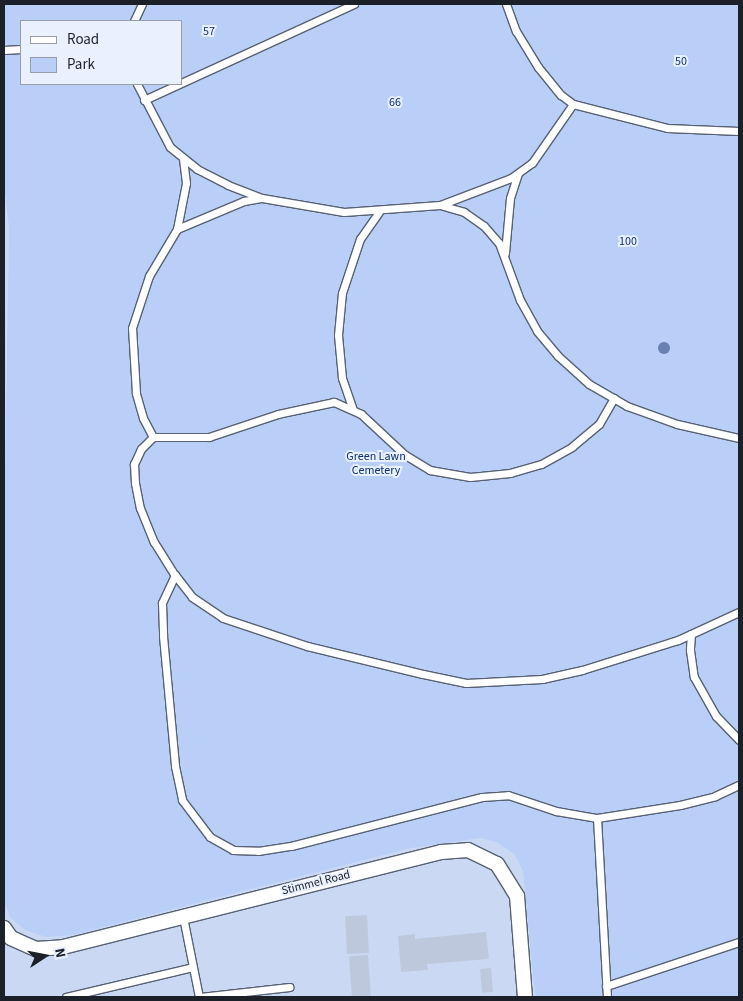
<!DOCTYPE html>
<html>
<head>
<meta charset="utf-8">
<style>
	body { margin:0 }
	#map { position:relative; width:743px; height:1001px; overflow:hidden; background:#d9e4f9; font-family:"Source Sans 3",sans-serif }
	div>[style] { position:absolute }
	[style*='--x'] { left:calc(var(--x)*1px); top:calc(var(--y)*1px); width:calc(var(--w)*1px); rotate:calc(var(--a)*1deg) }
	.built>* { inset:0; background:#cad8f4 }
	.green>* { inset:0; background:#b9cff8 }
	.building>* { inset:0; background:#bec8dd; transform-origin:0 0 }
	.roads { filter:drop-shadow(1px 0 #576173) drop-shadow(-1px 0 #576173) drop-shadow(0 1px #576173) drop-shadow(0 -1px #576173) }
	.lane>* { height:7px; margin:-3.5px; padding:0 3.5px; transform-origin:3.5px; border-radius:3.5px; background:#fff }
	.street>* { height:14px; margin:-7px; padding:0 7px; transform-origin:7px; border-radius:7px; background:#fff }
	.trees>* { width:12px; height:12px; margin:-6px; border-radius:50%; background:#6a80b3 }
	span { translate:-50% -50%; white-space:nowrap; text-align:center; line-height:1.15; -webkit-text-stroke:4px #eaf1fe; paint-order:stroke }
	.park-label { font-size:12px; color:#0f2e79 }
	.street-label { font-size:12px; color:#1c2028 }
	.frame { position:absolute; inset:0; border:5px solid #1c2028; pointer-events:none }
	.legend { position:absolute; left:20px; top:20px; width:162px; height:65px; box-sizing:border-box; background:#eaf1fe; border:1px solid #989da8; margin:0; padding:6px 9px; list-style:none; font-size:15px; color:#1c2028 }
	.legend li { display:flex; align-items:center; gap:10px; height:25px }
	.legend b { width:25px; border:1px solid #989da8 }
	.north { position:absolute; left:20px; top:931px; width:50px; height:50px; -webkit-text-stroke:4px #eaf1fe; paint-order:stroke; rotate:79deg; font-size:14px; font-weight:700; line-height:20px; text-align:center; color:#1c2028 }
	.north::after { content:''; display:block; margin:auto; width:18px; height:22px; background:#1c2028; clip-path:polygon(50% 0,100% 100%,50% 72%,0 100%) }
</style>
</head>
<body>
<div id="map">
	<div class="built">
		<i style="clip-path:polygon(4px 185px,9px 229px,4px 527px)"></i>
		<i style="clip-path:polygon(480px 838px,498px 843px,515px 855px,523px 872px,535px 997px,4px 997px,4px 903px,10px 917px,458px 839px)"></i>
	</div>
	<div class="green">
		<i style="clip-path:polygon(evenodd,4px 4px,739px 4px,739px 997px,535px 997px,523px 872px,515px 855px,498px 843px,480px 838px,411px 848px,72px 935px,46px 937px,25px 930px,10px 917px,4px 903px,4px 527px,9px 229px,4px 185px,4px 4px,21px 21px,181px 21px,181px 84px,21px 84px,21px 21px)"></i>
	</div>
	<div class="building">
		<i style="left:367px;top:915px;width:38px;height:22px;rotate:87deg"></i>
		<i style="clip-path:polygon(486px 932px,489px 959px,427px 964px,428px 970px,401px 972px,398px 936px,415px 934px,415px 939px)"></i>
		<i style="left:368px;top:955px;width:42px;height:19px;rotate:86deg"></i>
		<i style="left:491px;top:968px;width:24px;height:11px;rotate:85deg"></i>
	</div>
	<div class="roads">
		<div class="lane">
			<i style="--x:506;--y:4;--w:29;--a:70"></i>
			<i style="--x:516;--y:31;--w:42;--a:58.6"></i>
			<i style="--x:538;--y:67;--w:36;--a:51"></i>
			<i style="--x:561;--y:95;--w:15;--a:37"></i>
			<i style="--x:573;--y:104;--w:97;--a:14.3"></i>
			<i style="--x:667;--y:128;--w:72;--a:2.4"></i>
			<i style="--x:134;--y:21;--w:19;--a:-65"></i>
			<i style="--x:4;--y:50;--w:17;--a:-3"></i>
			<i style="--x:137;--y:84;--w:71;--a:62.4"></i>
			<i style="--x:170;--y:147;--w:35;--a:39"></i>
			<i style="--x:197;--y:169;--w:35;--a:27"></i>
			<i style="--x:228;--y:185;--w:36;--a:21"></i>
			<i style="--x:262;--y:198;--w:83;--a:9.7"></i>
			<i style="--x:344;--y:212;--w:96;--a:-4.2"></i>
			<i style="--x:440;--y:205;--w:25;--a:16"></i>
			<i style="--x:464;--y:212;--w:24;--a:35"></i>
			<i style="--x:484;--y:226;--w:23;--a:49"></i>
			<i style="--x:499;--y:243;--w:61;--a:69.8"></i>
			<i style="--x:520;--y:300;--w:35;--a:61"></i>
			<i style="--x:537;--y:331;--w:33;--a:50"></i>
			<i style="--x:558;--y:356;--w:42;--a:42.1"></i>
			<i style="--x:589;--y:384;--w:44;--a:30.1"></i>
			<i style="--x:627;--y:406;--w:53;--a:19.8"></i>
			<i style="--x:677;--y:424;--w:64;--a:12.7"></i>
			<i style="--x:144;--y:100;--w:231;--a:-24.6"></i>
			<i style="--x:440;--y:205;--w:76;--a:-20.8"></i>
			<i style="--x:511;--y:178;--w:26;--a:-36"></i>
			<i style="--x:532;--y:163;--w:72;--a:-55.2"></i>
			<i style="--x:177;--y:229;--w:73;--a:-22.7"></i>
			<i style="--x:244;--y:201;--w:17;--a:-10"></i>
			<i style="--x:505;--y:253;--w:55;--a:-84.8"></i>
			<i style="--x:510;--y:198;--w:26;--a:-72"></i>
			<i style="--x:614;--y:398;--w:30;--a:120"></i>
			<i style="--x:599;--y:424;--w:35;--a:140"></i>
			<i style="--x:572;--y:447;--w:35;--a:151"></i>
			<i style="--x:541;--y:464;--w:32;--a:164"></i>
			<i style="--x:510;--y:473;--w:40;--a:174.3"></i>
			<i style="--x:470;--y:477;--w:41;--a:-170.1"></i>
			<i style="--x:430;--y:470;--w:29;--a:-149"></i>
			<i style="--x:405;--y:455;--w:60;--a:-137"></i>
			<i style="--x:361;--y:414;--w:30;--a:-156"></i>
			<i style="--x:334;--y:402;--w:57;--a:167.9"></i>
			<i style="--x:278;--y:414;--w:73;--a:161.6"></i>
			<i style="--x:209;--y:437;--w:56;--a:180"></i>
			<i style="--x:153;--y:437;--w:17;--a:135"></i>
			<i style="--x:141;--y:449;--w:17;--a:115"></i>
			<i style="--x:134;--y:464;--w:19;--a:87"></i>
			<i style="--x:135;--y:483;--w:25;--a:79"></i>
			<i style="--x:140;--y:508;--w:37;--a:68"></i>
			<i style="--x:154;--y:542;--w:39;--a:58"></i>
			<i style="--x:175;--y:575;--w:28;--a:52"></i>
			<i style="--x:192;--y:597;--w:37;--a:34"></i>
			<i style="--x:223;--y:618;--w:89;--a:18.4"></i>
			<i style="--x:307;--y:646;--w:119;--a:13.6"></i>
			<i style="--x:423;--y:674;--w:44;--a:11.8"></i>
			<i style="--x:466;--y:683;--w:76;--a:-3"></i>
			<i style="--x:542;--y:679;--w:41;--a:-12.7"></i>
			<i style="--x:582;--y:670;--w:101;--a:-17.4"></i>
			<i style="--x:678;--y:640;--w:67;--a:-24.7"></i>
			<i style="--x:353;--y:410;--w:34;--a:-109"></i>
			<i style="--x:342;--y:378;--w:43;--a:-95.3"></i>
			<i style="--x:338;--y:335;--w:42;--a:-84.6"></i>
			<i style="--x:342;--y:293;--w:57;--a:-71.6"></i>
			<i style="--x:360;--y:239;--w:33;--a:-55"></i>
			<i style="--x:153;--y:437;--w:21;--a:-118"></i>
			<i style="--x:143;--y:418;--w:26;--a:-106"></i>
			<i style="--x:136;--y:393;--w:65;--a:-93.5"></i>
			<i style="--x:132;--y:328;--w:55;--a:-71.9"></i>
			<i style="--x:149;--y:276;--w:55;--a:-59.2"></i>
			<i style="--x:177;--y:229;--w:47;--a:-78.9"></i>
			<i style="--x:186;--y:183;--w:25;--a:-97"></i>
			<i style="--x:175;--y:575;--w:31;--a:115"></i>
			<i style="--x:162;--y:603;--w:33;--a:88"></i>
			<i style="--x:163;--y:636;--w:131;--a:84.7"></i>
			<i style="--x:175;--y:766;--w:35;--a:78"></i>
			<i style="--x:182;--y:800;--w:46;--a:52.9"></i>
			<i style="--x:210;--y:837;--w:26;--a:29"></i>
			<i style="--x:233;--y:850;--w:25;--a:2"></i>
			<i style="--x:258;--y:851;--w:33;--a:-9"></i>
			<i style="--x:291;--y:846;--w:197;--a:-14.4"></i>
			<i style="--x:482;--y:797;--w:26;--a:-4"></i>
			<i style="--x:508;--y:795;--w:51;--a:18.4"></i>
			<i style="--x:556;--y:811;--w:42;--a:9.7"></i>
			<i style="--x:597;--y:818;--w:84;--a:-8.9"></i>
			<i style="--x:680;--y:805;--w:36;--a:-14"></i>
			<i style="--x:715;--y:796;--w:26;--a:-25"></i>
			<i style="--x:691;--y:634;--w:16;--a:94"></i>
			<i style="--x:690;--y:650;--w:27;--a:82"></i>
			<i style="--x:694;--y:677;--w:45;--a:60.6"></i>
			<i style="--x:716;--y:716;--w:33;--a:46"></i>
			<i style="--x:597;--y:818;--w:179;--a:86.8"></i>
			<i style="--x:183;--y:917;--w:82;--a:78.7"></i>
			<i style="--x:606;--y:986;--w:140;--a:-18.3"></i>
			<i style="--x:66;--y:997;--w:130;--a:-13.3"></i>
			<i style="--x:200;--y:997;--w:90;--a:-6.4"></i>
		</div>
		<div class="street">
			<i style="--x:4;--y:928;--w:12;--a:55"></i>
			<i style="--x:11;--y:938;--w:27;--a:24"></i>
			<i style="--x:36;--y:949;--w:27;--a:-4"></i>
			<i style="--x:63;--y:947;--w:390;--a:-14.1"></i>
			<i style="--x:441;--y:852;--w:27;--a:-4"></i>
			<i style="--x:468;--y:850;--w:32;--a:26"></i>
			<i style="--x:497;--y:864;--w:38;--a:58"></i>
			<i style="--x:517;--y:896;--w:101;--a:85.5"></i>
		</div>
	</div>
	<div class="trees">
		<i style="left:664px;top:348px"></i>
	</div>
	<div class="park-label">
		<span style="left:209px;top:32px">57</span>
		<span style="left:681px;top:62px">50</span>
		<span style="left:395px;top:103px">66</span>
		<span style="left:628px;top:242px">100</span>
		<span style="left:376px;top:464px">Green Lawn<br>Cemetery</span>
	</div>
	<div class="street-label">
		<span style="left:316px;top:883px;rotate:-14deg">Stimmel Road</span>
	</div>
	<div class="frame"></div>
	<ul class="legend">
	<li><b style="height:6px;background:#fff"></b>Road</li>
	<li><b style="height:14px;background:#b9cff8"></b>Park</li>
	</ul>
	<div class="north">N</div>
</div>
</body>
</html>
